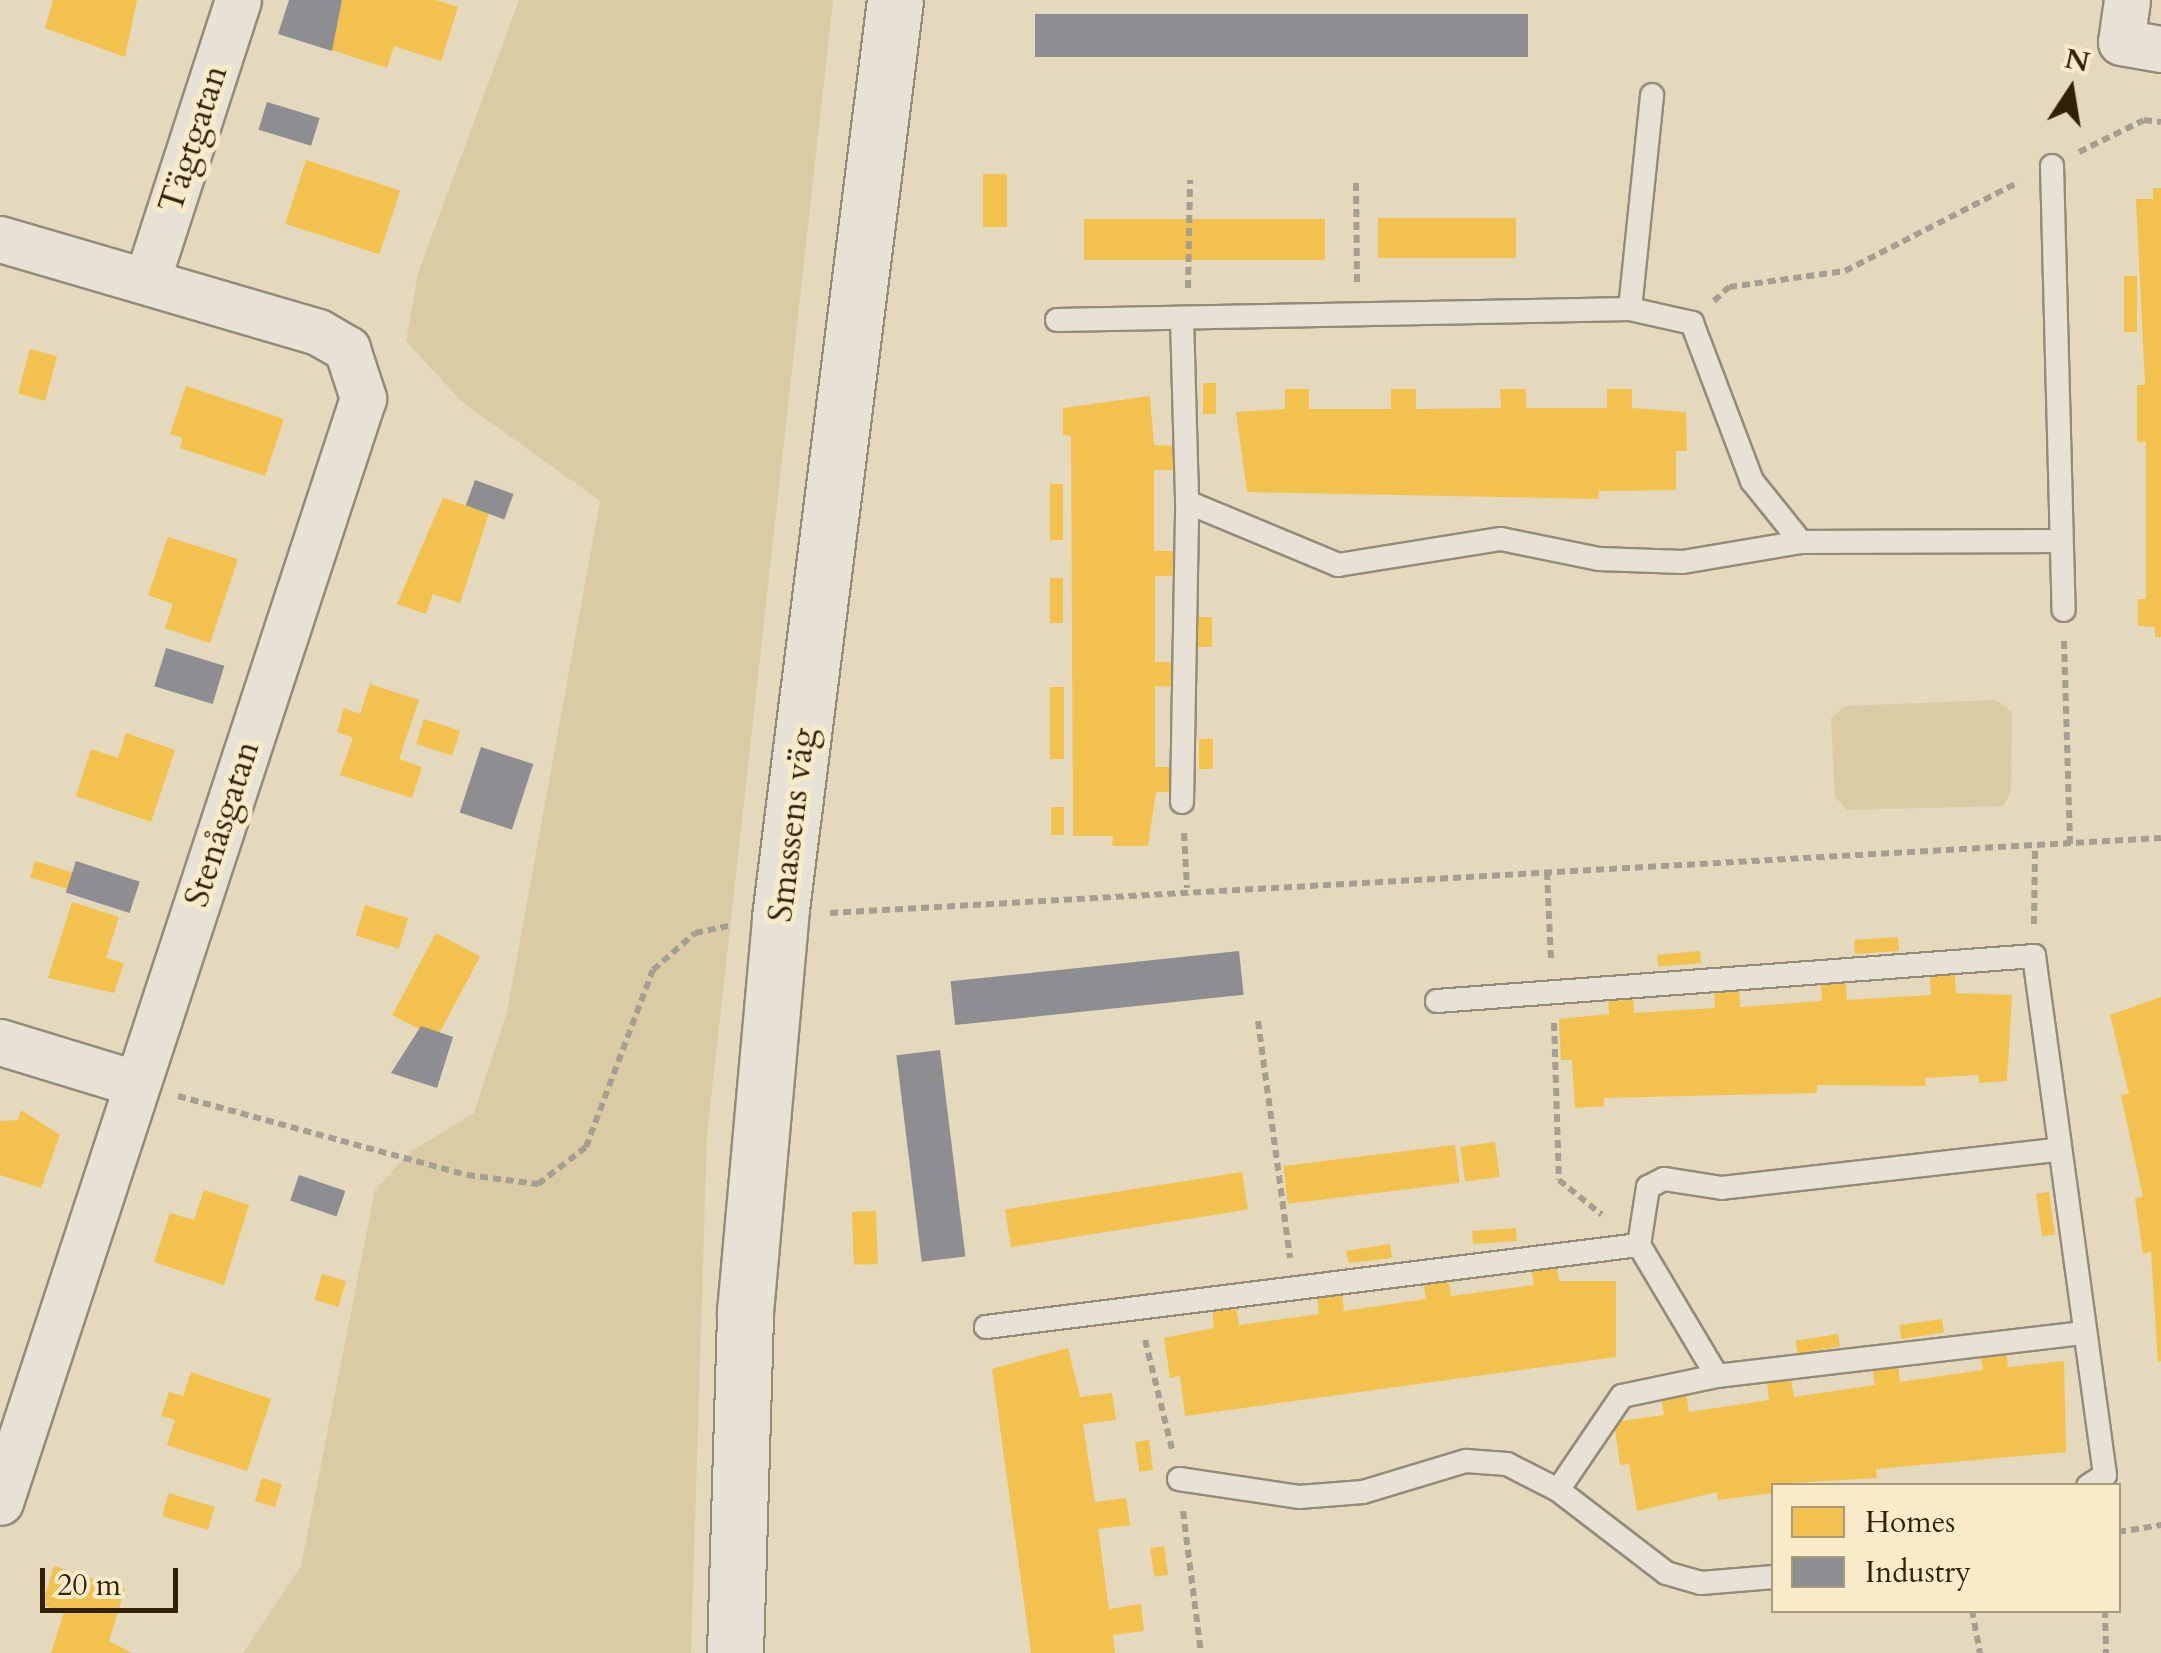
<!DOCTYPE html>
<html>
<head>
<meta charset="utf-8">
<style>
	body { margin:0 }
	#map { position:relative; width:2161px; height:1653px; overflow:hidden; background:#e4d9bd; font-family:Cardo,serif }
	div>[style] { position:absolute }
	[style*='--x'] { left:calc(var(--x)*1px); top:calc(var(--y)*1px); width:calc(var(--w)*1px); rotate:calc(var(--a)*1deg) }
	.green>* { inset:0; background:#dacba5 }
	.homes>* { inset:0; background:#f2c14e; transform-origin:0 0 }
	.industry>* { inset:0; background:#8d8d92; transform-origin:0 0 }
	.path>* { height:6px; margin-top:-3px; transform-origin:0; background:repeating-linear-gradient(90deg,#a59f92 0 8px,transparent 0 13px) }
	.roads { filter:drop-shadow(2px 0 #948b79) drop-shadow(-2px 0 #948b79) drop-shadow(0 2px #948b79) drop-shadow(0 -2px #948b79) }
	.service>* { height:22px; margin:-11px; padding:0 11px; transform-origin:11px; border-radius:11px; background:#e7e2d5 }
	.minor>* { height:45px; margin:-22.5px; padding:0 22.5px; transform-origin:22.5px; border-radius:22.5px; background:#e7e2d5 }
	.tertiary>* { height:55px; margin:-27.5px; padding:0 27.5px; transform-origin:27.5px; border-radius:27.5px; background:#e7e2d5 }
	span { translate:-50% -50%; white-space:nowrap; text-align:center; line-height:1.15; -webkit-text-stroke:10px #f7ebca; paint-order:stroke }
	.street-label { font-size:35px; color:#332107 }
	.legend { position:absolute; left:1771px; top:1483px; width:350px; height:130px; box-sizing:border-box; background:#f7ebca; border:2px solid #a99a7c; margin:0; padding:12px 18px; list-style:none; font-size:30px; color:#332107 }
	.legend li { display:flex; align-items:center; gap:20px; height:50px }
	.legend b { width:50px; border:2px solid #a99a7c }
	.north { position:absolute; left:2021px; top:40px; width:100px; height:100px; -webkit-text-stroke:8px #f7ebca; paint-order:stroke; rotate:12deg; font-size:28px; font-weight:700; line-height:40px; text-align:center; color:#332107 }
	.north::after { content:''; display:block; margin:auto; width:35px; height:45px; background:#332107; clip-path:polygon(50% 0,100% 100%,50% 72%,0 100%) }
	.scale { position:absolute; left:40px; top:1568px; width:138px; height:45px; box-sizing:border-box; border:5px solid #332107; border-top:0; padding-left:12px; font-size:30px; line-height:35px; white-space:nowrap; color:#332107; -webkit-text-stroke:8px #f7ebca; paint-order:stroke }
</style>
</head>
<body>
<div id="map">
	<div class="green">
		<i style="clip-path:polygon(519px 0,833px 0,707px 1135px,691px 1653px,243px 1653px,301px 1566px,375px 1190px,410px 1152px,474px 1113px,507px 1012px,600px 501px,462px 402px,406px 341px,418px 273px)"></i>
		<i style="clip-path:polygon(1996px 700px,2012px 711px,2011px 792px,2003px 806px,1847px 810px,1835px 797px,1831px 718px,1845px 706px)"></i>
	</div>
	<div class="homes">
		<i style="clip-path:polygon(53px 0,137px 0,125px 57px,45px 28px)"></i>
		<i style="clip-path:polygon(342px 0,436px 0,458px 7px,441px 61px,394px 46px,387px 68px,332px 50px)"></i>
		<i style="left:306px;top:160px;width:99px;height:67px;rotate:18deg"></i>
		<i style="left:983px;top:174px;width:24px;height:53px"></i>
		<i style="clip-path:polygon(2153px 188px,2161px 188px,2161px 637px,2155px 637px,2155px 627px,2138px 626px,2138px 599px,2146px 599px,2146px 442px,2137px 442px,2137px 385px,2145px 385px,2136px 199px,2153px 199px)"></i>
		<i style="left:1516px;top:218px;width:40px;height:138px;rotate:90deg"></i>
		<i style="left:1325px;top:219px;width:41px;height:241px;rotate:90deg"></i>
		<i style="left:2124px;top:276px;width:13px;height:56px"></i>
		<i style="left:30px;top:349px;width:28px;height:46px;rotate:15deg"></i>
		<i style="left:1216px;top:383px;width:31px;height:13px;rotate:90deg"></i>
		<i style="clip-path:polygon(186px 386px,284px 419px,265px 476px,180px 448px,183px 438px,170px 434px)"></i>
		<i style="clip-path:polygon(1285px 389px,1309px 389px,1309px 409px,1391px 409px,1391px 389px,1416px 389px,1416px 409px,1501px 408px,1500px 389px,1526px 389px,1526px 408px,1607px 408px,1607px 389px,1632px 389px,1632px 408px,1686px 412px,1687px 451px,1676px 451px,1676px 490px,1599px 491px,1598px 499px,1247px 492px,1236px 412px,1285px 409px)"></i>
		<i style="clip-path:polygon(1150px 396px,1154px 445px,1173px 446px,1173px 470px,1154px 470px,1154px 551px,1174px 551px,1174px 576px,1155px 576px,1155px 662px,1174px 662px,1174px 687px,1155px 686px,1155px 767px,1175px 767px,1175px 792px,1156px 792px,1148px 846px,1112px 846px,1113px 836px,1073px 836px,1071px 436px,1063px 435px,1063px 408px)"></i>
		<i style="left:1063px;top:484px;width:56px;height:13px;rotate:90deg"></i>
		<i style="clip-path:polygon(443px 498px,489px 513px,460px 603px,433px 594px,426px 614px,397px 604px)"></i>
		<i style="clip-path:polygon(168px 537px,238px 559px,210px 643px,165px 628px,173px 604px,148px 595px)"></i>
		<i style="left:1050px;top:578px;width:13px;height:45px"></i>
		<i style="left:1198px;top:617px;width:14px;height:30px"></i>
		<i style="clip-path:polygon(370px 684px,419px 700px,399px 759px,422px 767px,412px 798px,340px 775px,353px 738px,337px 732px,344px 708px,360px 714px)"></i>
		<i style="left:1050px;top:687px;width:14px;height:72px"></i>
		<i style="left:424px;top:719px;width:38px;height:26px;rotate:18deg"></i>
		<i style="clip-path:polygon(126px 733px,175px 750px,151px 822px,76px 796px,91px 749px,118px 758px)"></i>
		<i style="left:1199px;top:739px;width:14px;height:30px"></i>
		<i style="left:1051px;top:807px;width:13px;height:28px"></i>
		<i style="left:35px;top:861px;width:39px;height:17px;rotate:17deg"></i>
		<i style="clip-path:polygon(72px 902px,119px 917px,106px 958px,124px 963px,114px 993px,48px 978px)"></i>
		<i style="left:365px;top:905px;width:45px;height:32px;rotate:17deg"></i>
		<i style="left:436px;top:933px;width:50px;height:93px;rotate:28deg"></i>
		<i style="left:1898px;top:937px;width:14px;height:44px;rotate:86deg"></i>
		<i style="left:1700px;top:951px;width:12px;height:43px;rotate:85deg"></i>
		<i style="clip-path:polygon(1955px 974px,1956px 993px,2012px 995px,2007px 1081px,1979px 1083px,1978px 1075px,1925px 1078px,1926px 1086px,1817px 1085px,1817px 1093px,1604px 1098px,1604px 1106px,1575px 1108px,1572px 1060px,1561px 1060px,1559px 1019px,1609px 1014px,1608px 995px,1633px 994px,1634px 1013px,1715px 1008px,1714px 988px,1739px 987px,1740px 1007px,1822px 1001px,1821px 982px,1846px 980px,1847px 1000px,1931px 995px,1930px 975px)"></i>
		<i style="clip-path:polygon(2161px 997px,2161px 1361px,2158px 1362px,2151px 1252px,2143px 1254px,2135px 1198px,2143px 1197px,2121px 1095px,2129px 1094px,2110px 1015px)"></i>
		<i style="clip-path:polygon(21px 1110px,60px 1135px,41px 1188px,0 1175px,0 1121px,18px 1120px)"></i>
		<i style="left:1495px;top:1142px;width:35px;height:35px;rotate:82deg"></i>
		<i style="left:1455px;top:1145px;width:38px;height:173px;rotate:83deg"></i>
		<i style="left:1242px;top:1172px;width:38px;height:240px;rotate:81deg"></i>
		<i style="clip-path:polygon(204px 1190px,249px 1205px,224px 1285px,154px 1262px,170px 1213px,194px 1220px)"></i>
		<i style="left:2049px;top:1192px;width:43px;height:13px;rotate:82deg"></i>
		<i style="left:876px;top:1211px;width:53px;height:24px;rotate:88deg"></i>
		<i style="left:1516px;top:1228px;width:13px;height:44px;rotate:86deg"></i>
		<i style="clip-path:polygon(1390px 1244px,1392px 1258px,1349px 1263px,1346px 1251px)"></i>
		<i style="clip-path:polygon(1556px 1262px,1559px 1281px,1616px 1281px,1616px 1357px,1185px 1416px,1180px 1376px,1170px 1378px,1164px 1338px,1214px 1328px,1212px 1309px,1236px 1306px,1239px 1325px,1319px 1314px,1317px 1295px,1342px 1291px,1344px 1311px,1426px 1299px,1423px 1280px,1448px 1277px,1451px 1296px,1534px 1285px,1531px 1266px)"></i>
		<i style="left:322px;top:1274px;width:25px;height:27px;rotate:16deg"></i>
		<i style="left:1942px;top:1319px;width:14px;height:43px;rotate:82deg"></i>
		<i style="left:1838px;top:1334px;width:13px;height:43px;rotate:81deg"></i>
		<i style="clip-path:polygon(1068px 1348px,1080px 1397px,1112px 1393px,1116px 1420px,1083px 1424px,1095px 1502px,1126px 1498px,1130px 1525px,1098px 1529px,1109px 1609px,1141px 1604px,1144px 1631px,1113px 1635px,1115px 1653px,1031px 1653px,992px 1369px)"></i>
		<i style="clip-path:polygon(2006px 1348px,2008px 1367px,2064px 1361px,2066px 1452px,1876px 1469px,1877px 1478px,1772px 1484px,1773px 1493px,1718px 1500px,1717px 1492px,1637px 1511px,1629px 1464px,1620px 1465px,1614px 1422px,1664px 1415px,1661px 1396px,1686px 1393px,1689px 1412px,1769px 1400px,1767px 1382px,1791px 1379px,1794px 1397px,1875px 1385px,1872px 1367px,1898px 1364px,1900px 1382px,1983px 1370px,1980px 1352px)"></i>
		<i style="clip-path:polygon(191px 1372px,271px 1399px,247px 1471px,167px 1445px,175px 1420px,161px 1416px,169px 1392px,183px 1396px)"></i>
		<i style="left:1149px;top:1440px;width:30px;height:14px;rotate:82deg"></i>
		<i style="left:262px;top:1478px;width:21px;height:24px;rotate:17deg"></i>
		<i style="left:169px;top:1493px;width:48px;height:24px;rotate:17deg"></i>
		<i style="left:1164px;top:1546px;width:29px;height:14px;rotate:82deg"></i>
		<i style="clip-path:polygon(54px 1566px,125px 1589px,109px 1641px,132px 1653px,51px 1653px,64px 1612px,42px 1605px)"></i>
	</div>
	<div class="industry">
		<i style="clip-path:polygon(289px 0,342px 0,332px 51px,278px 34px)"></i>
		<i style="left:1035px;top:14px;width:493px;height:43px"></i>
		<i style="left:267px;top:102px;width:55px;height:29px;rotate:17deg"></i>
		<i style="left:475px;top:480px;width:41px;height:27px;rotate:20deg"></i>
		<i style="left:166px;top:648px;width:61px;height:40px;rotate:17deg"></i>
		<i style="left:481px;top:747px;width:55px;height:69px;rotate:18deg"></i>
		<i style="left:76px;top:861px;width:67px;height:33px;rotate:18deg"></i>
		<i style="left:1239px;top:951px;width:44px;height:290px;rotate:84deg"></i>
		<i style="clip-path:polygon(421px 1026px,453px 1037px,437px 1088px,391px 1073px)"></i>
		<i style="left:940px;top:1050px;width:208px;height:44px;rotate:83deg"></i>
		<i style="left:299px;top:1175px;width:49px;height:27px;rotate:19deg"></i>
	</div>
	<div class="path">
		<i style="--x:2079;--y:152;--w:72;--a:-26.2"></i>
		<i style="--x:2144;--y:120;--w:17;--a:7"></i>
		<i style="--x:1356;--y:183;--w:100;--a:89.4"></i>
		<i style="--x:1188;--y:288;--w:108;--a:-88.9"></i>
		<i style="--x:1714;--y:301;--w:21;--a:-43"></i>
		<i style="--x:1729;--y:287;--w:117;--a:-7.9"></i>
		<i style="--x:1845;--y:271;--w:195;--a:-27.1"></i>
		<i style="--x:2064;--y:641;--w:203;--a:88.3"></i>
		<i style="--x:1184;--y:833;--w:55;--a:86.9"></i>
		<i style="--x:1547;--y:872;--w:89;--a:87.4"></i>
		<i style="--x:830;--y:913;--w:1333;--a:-3.23"></i>
		<i style="--x:2034;--y:924;--w:76;--a:-89.2"></i>
		<i style="--x:1258;--y:1021;--w:239;--a:82.3"></i>
		<i style="--x:1554;--y:1023;--w:157;--a:88.2"></i>
		<i style="--x:1559;--y:1180;--w:55;--a:39.1"></i>
		<i style="--x:178;--y:1096;--w:300;--a:15.3"></i>
		<i style="--x:467;--y:1175;--w:72;--a:7.2"></i>
		<i style="--x:538;--y:1184;--w:61;--a:-37.6"></i>
		<i style="--x:586;--y:1147;--w:189;--a:-69.3"></i>
		<i style="--x:653;--y:970;--w:56;--a:-41.4"></i>
		<i style="--x:695;--y:933;--w:34;--a:-12"></i>
		<i style="--x:1145;--y:1340;--w:112;--a:76.1"></i>
		<i style="--x:1183;--y:1511;--w:143;--a:82.8"></i>
		<i style="--x:2118;--y:1532;--w:44;--a:-9.2"></i>
		<i style="--x:1972;--y:1610;--w:44;--a:79.5"></i>
		<i style="--x:2105;--y:1610;--w:43;--a:88.7"></i>
	</div>
	<div class="roads">
		<div class="service">
			<i style="--x:2052;--y:166;--w:444;--a:88.5"></i>
			<i style="--x:1630;--y:309;--w:215;--a:-84.1"></i>
			<i style="--x:1182;--y:319;--w:183;--a:88.4"></i>
			<i style="--x:1187;--y:502;--w:164;--a:22.6"></i>
			<i style="--x:1338;--y:565;--w:165;--a:-9.1"></i>
			<i style="--x:1501;--y:539;--w:100;--a:11.5"></i>
			<i style="--x:1599;--y:559;--w:84;--a:2"></i>
			<i style="--x:1683;--y:562;--w:120;--a:-9.6"></i>
			<i style="--x:1801;--y:542;--w:255;--a:-0.2"></i>
			<i style="--x:1057;--y:320;--w:573;--a:-1.1"></i>
			<i style="--x:1630;--y:309;--w:64;--a:12.7"></i>
			<i style="--x:1692;--y:323;--w:169;--a:69.2"></i>
			<i style="--x:1752;--y:481;--w:78;--a:51.2"></i>
			<i style="--x:1182;--y:802;--w:300;--a:-89"></i>
			<i style="--x:1437;--y:1001;--w:599;--a:-4.31"></i>
			<i style="--x:2034;--y:956;--w:524;--a:82.21"></i>
			<i style="--x:2105;--y:1475;--w:20;--a:147"></i>
			<i style="--x:2055;--y:1150;--w:335;--a:173.5"></i>
			<i style="--x:1722;--y:1188;--w:59;--a:-171.2"></i>
			<i style="--x:1664;--y:1179;--w:18;--a:153"></i>
			<i style="--x:1648;--y:1187;--w:59;--a:98.8"></i>
			<i style="--x:1639;--y:1245;--w:152;--a:59.2"></i>
			<i style="--x:1717;--y:1376;--w:369;--a:-6.7"></i>
			<i style="--x:986;--y:1327;--w:658;--a:-7.16"></i>
			<i style="--x:1179;--y:1479;--w:121;--a:8.5"></i>
			<i style="--x:1299;--y:1497;--w:64;--a:-4.5"></i>
			<i style="--x:1363;--y:1492;--w:108;--a:-16.8"></i>
			<i style="--x:1466;--y:1461;--w:41;--a:4.2"></i>
			<i style="--x:1507;--y:1464;--w:57;--a:27"></i>
			<i style="--x:1558;--y:1490;--w:136;--a:37.5"></i>
			<i style="--x:1666;--y:1573;--w:36;--a:16"></i>
			<i style="--x:1701;--y:1583;--w:73;--a:-4.7"></i>
			<i style="--x:1558;--y:1490;--w:114;--a:-55.8"></i>
			<i style="--x:1622;--y:1396;--w:97;--a:-11.9"></i>
		</div>
		<div class="minor">
			<i style="--x:2127;--y:0;--w:42;--a:98.1"></i>
			<i style="--x:2121;--y:42;--w:41;--a:9.9"></i>
			<i style="--x:0;--y:239;--w:331;--a:16.3"></i>
			<i style="--x:318;--y:332;--w:34;--a:30"></i>
			<i style="--x:347;--y:349;--w:52;--a:71.9"></i>
			<i style="--x:363;--y:398;--w:1162;--a:108.2"></i>
			<i style="--x:148;--y:277;--w:291;--a:-72"></i>
			<i style="--x:0;--y:1042;--w:143;--a:17"></i>
		</div>
		<div class="tertiary">
			<i style="--x:735;--y:1653;--w:341;--a:-88.3"></i>
			<i style="--x:745;--y:1312;--w:397;--a:-84.9"></i>
			<i style="--x:780;--y:917;--w:924;--a:-82.85"></i>
		</div>
	</div>
	<div class="street-label">
		<span style="left:193px;top:139px;rotate:-72deg">Tägtgatan</span>
		<span style="left:222px;top:824px;rotate:-72deg">Stenåsgatan</span>
		<span style="left:792px;top:825px;rotate:-83deg">Smassens väg</span>
	</div>
	<ul class="legend">
	<li><b style="height:28px;background:#f2c14e"></b>Homes</li>
	<li><b style="height:28px;background:#8d8d92"></b>Industry</li>
	</ul>
	<div class="north">N</div>
	<div class="scale">20 m</div>
</div>
</body>
</html>
